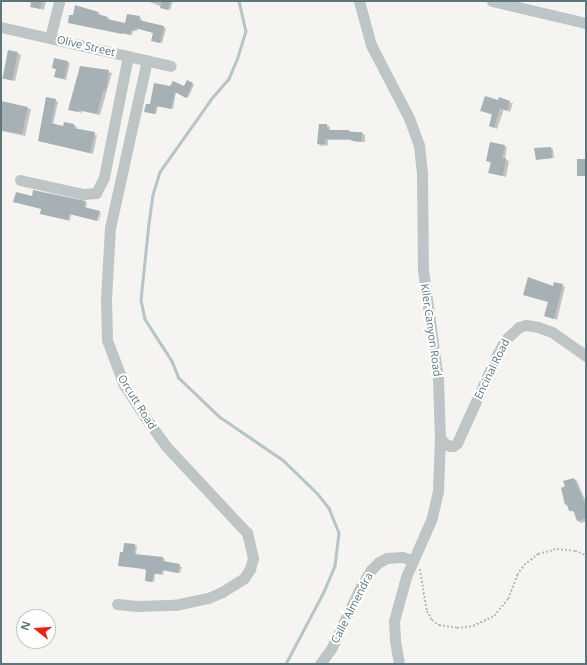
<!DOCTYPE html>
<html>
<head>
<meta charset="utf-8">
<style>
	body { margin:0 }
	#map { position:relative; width:587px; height:665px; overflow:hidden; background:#f5f4f0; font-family:"Open Sans",sans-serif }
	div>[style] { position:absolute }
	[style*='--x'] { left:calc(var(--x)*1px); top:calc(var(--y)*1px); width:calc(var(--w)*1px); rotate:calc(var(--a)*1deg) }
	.shadow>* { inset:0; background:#0003 }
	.stream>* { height:2.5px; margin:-1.25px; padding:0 1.25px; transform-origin:1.25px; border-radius:1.25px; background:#b4c6c8 }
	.building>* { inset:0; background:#a5b1b4; transform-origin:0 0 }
	.path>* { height:1.5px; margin-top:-0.75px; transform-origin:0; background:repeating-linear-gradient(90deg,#b6bbbd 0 2px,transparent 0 4px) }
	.minor>* { height:11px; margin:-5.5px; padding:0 5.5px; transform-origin:5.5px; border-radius:5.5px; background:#bec5c7 }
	span { translate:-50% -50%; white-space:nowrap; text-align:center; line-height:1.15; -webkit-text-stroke:4px #fff; paint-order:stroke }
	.street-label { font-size:11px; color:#5d767e }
	.frame { position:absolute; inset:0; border:2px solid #5d767e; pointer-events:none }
	.north { position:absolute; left:16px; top:609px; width:40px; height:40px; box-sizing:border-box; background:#fff; border:1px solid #bec8cb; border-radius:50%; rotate:287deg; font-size:11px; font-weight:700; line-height:16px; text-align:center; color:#5d767e }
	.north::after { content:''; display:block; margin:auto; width:14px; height:18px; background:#f11e14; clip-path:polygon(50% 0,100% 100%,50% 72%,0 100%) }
</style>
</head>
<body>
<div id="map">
	<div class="shadow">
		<i style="clip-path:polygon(23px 1px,46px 1px,44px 10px,31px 6px,32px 3px)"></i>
		<i style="clip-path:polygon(147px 1px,173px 1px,170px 10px)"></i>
		<i style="clip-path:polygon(76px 6px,98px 12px,100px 14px,100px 16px,110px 19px,109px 21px,125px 25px,139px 17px,142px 19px,141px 22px,164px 27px,166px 29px,162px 43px,155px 42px,154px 33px,138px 28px,137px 31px,133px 30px,132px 35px,71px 23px)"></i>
		<i style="clip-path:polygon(18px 53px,21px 55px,15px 81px,6px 79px,3px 78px)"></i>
		<i style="clip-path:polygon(55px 59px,70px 63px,66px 80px,55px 77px,57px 69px,53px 68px)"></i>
		<i style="clip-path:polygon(81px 67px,112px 73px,100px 115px,82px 111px,82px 113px,69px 109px)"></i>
		<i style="clip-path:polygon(187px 81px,194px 85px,188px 98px,176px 92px,173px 109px,158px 106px,156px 114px,147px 112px,151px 106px,171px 87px,184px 87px)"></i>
		<i style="clip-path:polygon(55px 100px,58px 102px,53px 125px,64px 127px,65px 123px,74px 125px,77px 127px,76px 130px,97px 135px,93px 154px,39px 141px)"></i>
		<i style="clip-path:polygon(498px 101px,513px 103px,510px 112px,504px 109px,497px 129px,493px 127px,493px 115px,485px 112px)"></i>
		<i style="clip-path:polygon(1px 102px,31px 109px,25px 136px,1px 131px)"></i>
		<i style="clip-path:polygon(320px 125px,327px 125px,330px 127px,330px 131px,349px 131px,362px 133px,365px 135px,365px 142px,356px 142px,352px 140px,328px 140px,328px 145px,321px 146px,318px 144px)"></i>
		<i style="clip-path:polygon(504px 146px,507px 147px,505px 159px,509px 161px,506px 177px,490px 173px,491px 163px,487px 161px)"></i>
		<i style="clip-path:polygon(551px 148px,553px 149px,554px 158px,536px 159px)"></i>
		<i style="clip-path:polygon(32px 197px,85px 202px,87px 203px,86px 208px,71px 214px,70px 221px,43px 214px,42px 209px)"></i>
		<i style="clip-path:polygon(100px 212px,101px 213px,99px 221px,98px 221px)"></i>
		<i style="clip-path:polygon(562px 285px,565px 287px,557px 320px,545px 316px,549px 302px,524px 294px)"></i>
		<i style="clip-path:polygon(574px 479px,577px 481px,586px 502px,586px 521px,581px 523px,578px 521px,575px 512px,570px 511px,566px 504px,566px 487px)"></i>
		<i style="clip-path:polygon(135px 545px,137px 546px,136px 555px,163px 558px,165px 559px,164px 562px,182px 567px,180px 573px,164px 570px,163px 575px,155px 574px,154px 582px,148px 581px,146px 580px,147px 570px,119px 565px,124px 553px)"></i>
	</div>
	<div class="stream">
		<i style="--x:239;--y:1;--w:31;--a:77"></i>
		<i style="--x:246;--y:31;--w:30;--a:107"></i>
		<i style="--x:237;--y:60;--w:21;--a:113"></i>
		<i style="--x:229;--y:79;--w:28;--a:131"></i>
		<i style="--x:211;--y:100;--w:88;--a:125.3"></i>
		<i style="--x:160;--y:172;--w:24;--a:107"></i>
		<i style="--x:153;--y:195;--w:28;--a:98"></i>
		<i style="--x:149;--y:223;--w:77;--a:95.9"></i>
		<i style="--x:141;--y:300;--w:19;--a:78"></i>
		<i style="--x:145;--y:319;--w:50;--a:57.3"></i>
		<i style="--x:172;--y:361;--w:18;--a:68"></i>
		<i style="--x:179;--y:378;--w:57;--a:43.6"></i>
		<i style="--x:220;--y:417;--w:76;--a:34.3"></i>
		<i style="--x:283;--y:460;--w:47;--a:44.1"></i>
		<i style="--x:317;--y:493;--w:19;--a:51"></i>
		<i style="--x:329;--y:508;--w:27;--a:68"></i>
		<i style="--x:339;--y:533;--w:33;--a:97"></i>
		<i style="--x:335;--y:566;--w:28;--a:113"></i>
		<i style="--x:324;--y:592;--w:81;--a:117.8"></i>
	</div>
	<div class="building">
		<i style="clip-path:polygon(32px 1px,42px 1px,40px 9px,30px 7px)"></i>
		<i style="clip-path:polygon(162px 1px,170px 1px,168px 10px,160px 8px)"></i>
		<i style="clip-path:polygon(75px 5px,98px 12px,98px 14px,108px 17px,107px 19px,125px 23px,127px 14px,140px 16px,139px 20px,164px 26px,160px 43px,151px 41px,153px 33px,135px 28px,135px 31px,131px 30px,130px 35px,122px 33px,122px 34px,68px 23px,69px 15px,73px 15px)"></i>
		<i style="left:8px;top:50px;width:10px;height:29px;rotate:11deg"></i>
		<i style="clip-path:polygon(54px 58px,68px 61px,64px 79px,54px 77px,56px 69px,52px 68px)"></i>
		<i style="clip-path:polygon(80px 66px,109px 70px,106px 89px,103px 91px,97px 114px,79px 110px,78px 112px,68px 110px)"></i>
		<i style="clip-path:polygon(187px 80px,193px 83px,186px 98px,175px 92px,171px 109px,156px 106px,155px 114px,144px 112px,146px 104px,150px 104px,154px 83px,170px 86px,173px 81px,184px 86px)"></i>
		<i style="clip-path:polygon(485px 96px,498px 100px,499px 97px,510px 101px,507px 111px,500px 108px,494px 128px,489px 126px,492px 114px,480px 111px)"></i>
		<i style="clip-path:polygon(46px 97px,56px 99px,51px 123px,63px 126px,64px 122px,74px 124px,74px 128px,95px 132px,90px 153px,38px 141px)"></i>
		<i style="clip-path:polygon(1px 101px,28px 107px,22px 134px,1px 130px)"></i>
		<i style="clip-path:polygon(319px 124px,327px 124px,327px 129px,330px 130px,349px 130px,349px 132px,362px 132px,362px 141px,351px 141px,352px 139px,325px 139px,325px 144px,317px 144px)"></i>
		<i style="clip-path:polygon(490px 142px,505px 145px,502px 158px,506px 158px,503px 176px,488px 173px,491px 162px,486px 161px)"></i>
		<i style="clip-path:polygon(551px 147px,552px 158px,536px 160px,534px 148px)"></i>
		<i style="left:577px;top:159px;width:9px;height:17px"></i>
		<i style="clip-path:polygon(33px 190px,86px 201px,84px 207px,100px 211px,97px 221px,69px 214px,68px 220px,53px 217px,40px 214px,41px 209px,13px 202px,16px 192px,32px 196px)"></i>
		<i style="clip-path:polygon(528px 277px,553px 286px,554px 282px,563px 284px,554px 319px,544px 316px,548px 302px,523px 295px)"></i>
		<i style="clip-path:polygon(574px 478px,585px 504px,586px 504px,586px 518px,577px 521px,573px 510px,569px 511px,567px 504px,565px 505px,561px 488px,565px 486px,563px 481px)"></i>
		<i style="clip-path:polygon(124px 543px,135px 544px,134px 554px,163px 557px,163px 561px,180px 564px,178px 573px,162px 570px,161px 574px,154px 573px,152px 582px,145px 581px,146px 569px,118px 566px,120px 552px,123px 552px)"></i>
	</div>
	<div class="path">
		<i style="--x:420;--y:569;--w:43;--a:80.5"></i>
		<i style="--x:427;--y:611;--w:10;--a:61"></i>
		<i style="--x:432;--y:620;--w:9;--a:36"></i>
		<i style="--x:439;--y:625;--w:18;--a:9"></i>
		<i style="--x:457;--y:628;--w:16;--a:-7"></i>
		<i style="--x:473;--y:626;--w:23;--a:-25"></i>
		<i style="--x:494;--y:616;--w:22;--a:-51"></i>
		<i style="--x:508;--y:599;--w:26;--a:-69"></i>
		<i style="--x:517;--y:575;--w:12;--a:-55"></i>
		<i style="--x:524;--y:565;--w:18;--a:-38"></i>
		<i style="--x:538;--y:554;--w:20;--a:-15"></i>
		<i style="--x:557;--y:549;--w:18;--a:6"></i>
		<i style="--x:575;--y:551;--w:12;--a:20"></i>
	</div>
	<div class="minor">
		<i style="--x:359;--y:1;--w:46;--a:74.7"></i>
		<i style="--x:371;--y:45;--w:82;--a:62.5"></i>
		<i style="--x:409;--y:118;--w:29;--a:70"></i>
		<i style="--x:419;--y:145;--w:31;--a:84"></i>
		<i style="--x:422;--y:176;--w:94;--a:89.4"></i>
		<i style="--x:423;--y:270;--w:110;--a:82.2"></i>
		<i style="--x:438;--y:379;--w:59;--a:88.1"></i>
		<i style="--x:440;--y:438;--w:53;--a:92.2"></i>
		<i style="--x:438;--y:491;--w:28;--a:103"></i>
		<i style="--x:432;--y:518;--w:64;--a:113.8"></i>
		<i style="--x:406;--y:577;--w:46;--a:105.3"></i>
		<i style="--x:394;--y:621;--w:20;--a:87"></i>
		<i style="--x:395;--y:641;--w:23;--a:80"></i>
		<i style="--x:492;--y:1;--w:97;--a:13.2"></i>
		<i style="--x:1;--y:27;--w:174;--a:12.9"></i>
		<i style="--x:50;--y:38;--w:38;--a:-76"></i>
		<i style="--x:20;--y:180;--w:65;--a:12.5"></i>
		<i style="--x:83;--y:194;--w:13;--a:-4"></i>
		<i style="--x:96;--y:193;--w:18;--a:-63"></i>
		<i style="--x:104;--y:177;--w:123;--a:-78.8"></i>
		<i style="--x:440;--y:438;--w:8;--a:50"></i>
		<i style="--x:445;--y:444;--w:5;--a:22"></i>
		<i style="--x:450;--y:446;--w:3;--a:0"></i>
		<i style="--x:453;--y:446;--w:5;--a:-37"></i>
		<i style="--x:457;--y:443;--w:97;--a:-65.6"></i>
		<i style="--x:497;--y:355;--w:17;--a:-62"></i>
		<i style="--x:505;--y:340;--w:19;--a:-43"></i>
		<i style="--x:519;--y:327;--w:7;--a:-16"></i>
		<i style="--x:526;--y:325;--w:12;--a:9"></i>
		<i style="--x:538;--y:327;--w:15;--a:20"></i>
		<i style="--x:552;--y:332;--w:42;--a:35.2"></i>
		<i style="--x:117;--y:604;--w:20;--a:6"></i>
		<i style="--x:137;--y:606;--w:38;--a:-2"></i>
		<i style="--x:175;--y:605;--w:34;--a:-12"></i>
		<i style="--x:208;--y:598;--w:15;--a:-23"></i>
		<i style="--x:222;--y:592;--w:26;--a:-32"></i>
		<i style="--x:244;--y:578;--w:11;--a:-56"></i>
		<i style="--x:250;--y:569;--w:11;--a:-75"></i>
		<i style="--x:253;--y:558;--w:26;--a:-103"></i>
		<i style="--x:247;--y:533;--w:119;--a:-133"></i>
		<i style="--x:166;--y:446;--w:36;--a:-126"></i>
		<i style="--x:145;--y:417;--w:38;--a:-123"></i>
		<i style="--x:124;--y:385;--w:48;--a:-110.7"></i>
		<i style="--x:107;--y:340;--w:41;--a:-91.4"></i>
		<i style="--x:106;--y:299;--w:71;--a:-86.8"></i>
		<i style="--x:110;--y:228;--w:172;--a:-77.6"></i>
		<i style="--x:320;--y:664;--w:19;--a:-54"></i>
		<i style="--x:331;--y:649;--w:70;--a:-64.5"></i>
		<i style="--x:361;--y:586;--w:19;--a:-58"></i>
		<i style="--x:371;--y:570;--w:11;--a:-45"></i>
		<i style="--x:379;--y:562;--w:9;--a:-27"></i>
		<i style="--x:387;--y:558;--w:15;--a:-4"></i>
		<i style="--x:402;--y:557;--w:11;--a:15"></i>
	</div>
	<div class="street-label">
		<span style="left:86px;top:46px;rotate:13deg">Olive Street</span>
		<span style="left:431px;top:330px;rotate:82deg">Kiler Canyon Road</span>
		<span style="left:492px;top:369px;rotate:-64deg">Encinal Road</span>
		<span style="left:137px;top:402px;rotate:58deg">Orcutt Road</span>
		<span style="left:352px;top:608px;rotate:-63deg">Calle Almendra</span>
	</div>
	<div class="frame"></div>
	<div class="north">N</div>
</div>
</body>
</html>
